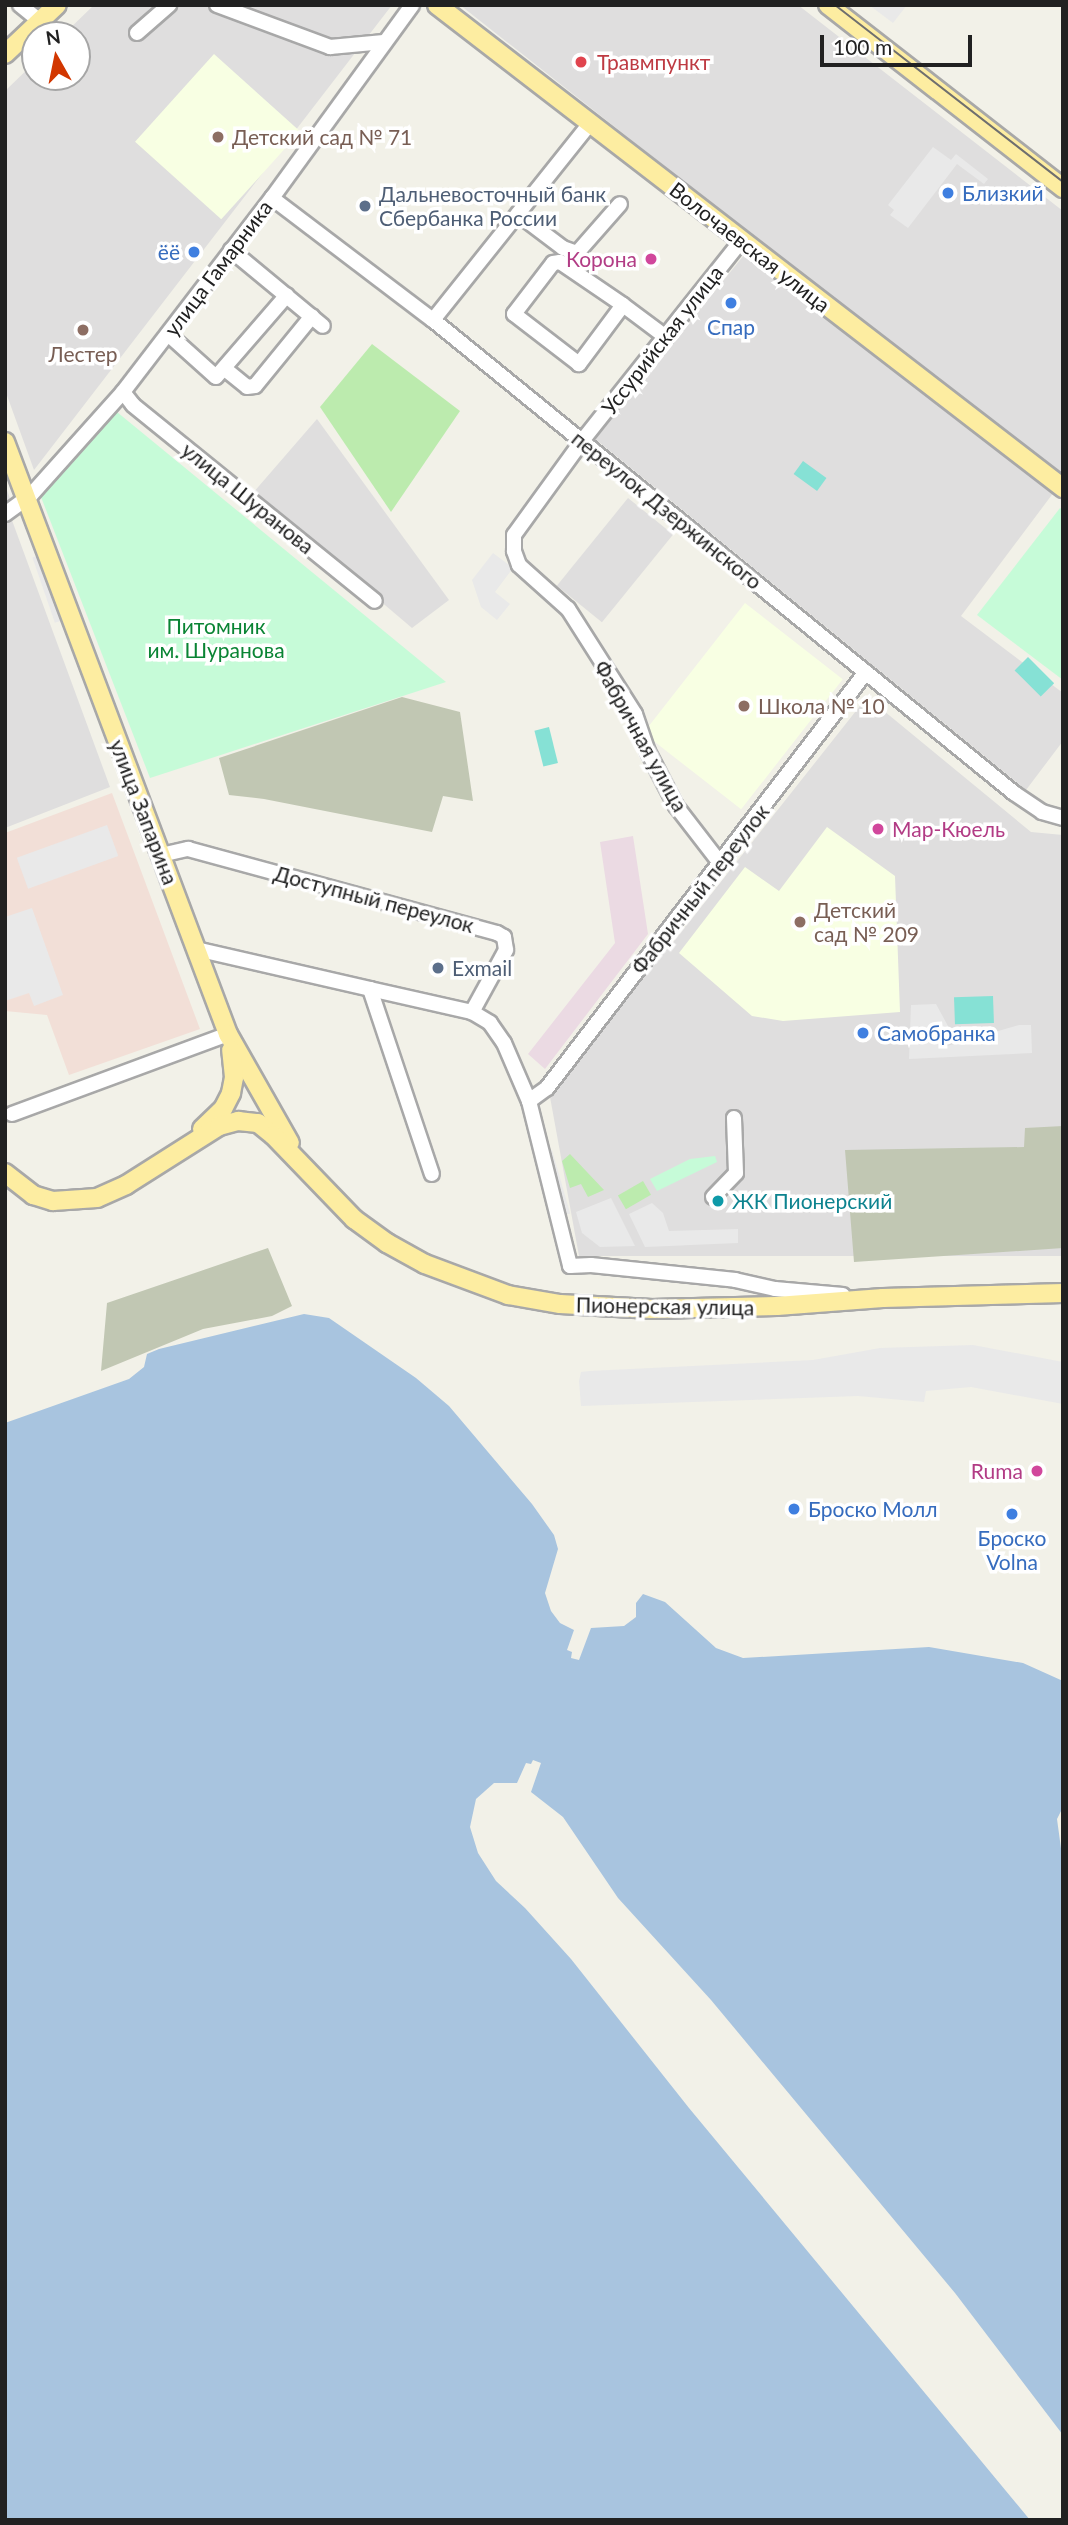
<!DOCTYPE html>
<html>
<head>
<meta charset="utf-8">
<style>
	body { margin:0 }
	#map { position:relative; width:1068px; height:2525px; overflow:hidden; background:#f2f1e8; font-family:Lato,sans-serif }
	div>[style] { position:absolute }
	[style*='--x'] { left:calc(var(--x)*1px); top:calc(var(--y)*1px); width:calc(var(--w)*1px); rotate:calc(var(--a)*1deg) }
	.residential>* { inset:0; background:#dfdede; transform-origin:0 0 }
	.commercial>* { inset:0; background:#f2dfd7 }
	.industrial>* { inset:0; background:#ebdae3 }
	.education>* { inset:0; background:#f8ffe3; transform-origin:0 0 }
	.construction>* { inset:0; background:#c1c7b3 }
	.grass>* { inset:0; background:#bcebae; transform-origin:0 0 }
	.park>* { inset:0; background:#c6fbd8 }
	.pitch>* { inset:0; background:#86e1d5; transform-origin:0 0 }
	.parking>* { inset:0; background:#e9e9e9; transform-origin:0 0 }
	.water>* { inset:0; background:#a8c4df }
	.roads { filter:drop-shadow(2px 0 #a8a8a8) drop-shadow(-2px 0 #a8a8a8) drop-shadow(0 2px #a8a8a8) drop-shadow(0 -2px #a8a8a8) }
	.minor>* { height:14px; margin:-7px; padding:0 7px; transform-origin:7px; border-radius:7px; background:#fff }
	.major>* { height:18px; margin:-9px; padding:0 9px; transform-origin:9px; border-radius:9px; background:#fdeda1 }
	.tram>* { height:2px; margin:-1px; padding:0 1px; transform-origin:1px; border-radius:1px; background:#6f6f6f }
	.dots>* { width:19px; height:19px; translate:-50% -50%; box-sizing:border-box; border:4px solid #fff; border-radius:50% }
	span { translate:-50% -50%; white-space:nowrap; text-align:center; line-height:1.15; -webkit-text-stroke:7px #fff; paint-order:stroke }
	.health-label { font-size:21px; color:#be3a42 }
	.left { translate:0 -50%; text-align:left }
	.education-label { font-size:21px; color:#785e54 }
	.shop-label { font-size:21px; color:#366cbe }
	.right { translate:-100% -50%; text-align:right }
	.service-label { font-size:21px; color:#4e5e75 }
	.street-label { font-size:21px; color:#212121 }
	.hotel-label { font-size:21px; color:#b23c85 }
	.park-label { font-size:21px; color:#0a8434 }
	.culture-label { font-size:21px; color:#0d838f }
	.frame { position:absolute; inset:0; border:7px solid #212121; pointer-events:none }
	.north { position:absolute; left:21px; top:21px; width:70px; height:70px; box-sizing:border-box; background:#fff; border:2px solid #a6a6a6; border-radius:50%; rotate:351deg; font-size:19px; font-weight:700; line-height:28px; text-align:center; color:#212121 }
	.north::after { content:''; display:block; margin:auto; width:24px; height:32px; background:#d23700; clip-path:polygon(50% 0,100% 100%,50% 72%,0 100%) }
	.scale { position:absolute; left:820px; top:35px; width:152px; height:32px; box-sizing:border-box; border:4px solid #212121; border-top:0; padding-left:9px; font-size:21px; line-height:24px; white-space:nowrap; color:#212121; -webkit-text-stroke:5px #fff; paint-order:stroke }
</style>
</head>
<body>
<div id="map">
	<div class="residential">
		<i style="clip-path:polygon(94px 5px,392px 5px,34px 470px,5px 390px,5px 91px,35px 62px,35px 77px,77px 77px,77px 35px,63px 35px)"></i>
		<i style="clip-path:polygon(460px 5px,798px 5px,1063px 211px,1063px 480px,961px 616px,1063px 693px,1063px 741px,1026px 790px,595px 439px,757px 239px)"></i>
		<i style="clip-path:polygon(317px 419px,449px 600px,412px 628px,253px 493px)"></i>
		<i style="clip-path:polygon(5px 485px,11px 501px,6px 504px,110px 787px,5px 828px)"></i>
		<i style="left:628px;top:498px;width:58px;height:113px;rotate:39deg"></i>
		<i style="clip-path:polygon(867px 697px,1031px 832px,1063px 835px,1063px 1256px,579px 1256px,550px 1097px,667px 944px,670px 946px)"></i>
	</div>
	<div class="commercial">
		<i style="clip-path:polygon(112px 793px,200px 1029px,69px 1075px,47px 1015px,5px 1011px,5px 833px)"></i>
	</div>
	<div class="industrial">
		<i style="clip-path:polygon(633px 836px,648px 934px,545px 1069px,528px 1054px,615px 943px,600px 842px)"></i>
	</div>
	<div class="education">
		<i style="left:214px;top:54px;width:116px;height:118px;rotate:42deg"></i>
		<i style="left:745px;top:603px;width:124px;height:165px;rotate:38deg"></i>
		<i style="clip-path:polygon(827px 827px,895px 876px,900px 1012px,783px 1021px,752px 1016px,679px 953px,745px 867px,779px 891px)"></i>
	</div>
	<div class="construction">
		<i style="clip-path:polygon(402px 697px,460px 712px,473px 801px,443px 796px,432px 832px,264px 799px,229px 795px,219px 758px)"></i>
		<i style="clip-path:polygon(1063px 1126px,1063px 1248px,854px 1262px,845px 1150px,1024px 1147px,1025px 1128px)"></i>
		<i style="clip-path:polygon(268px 1248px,292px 1306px,272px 1316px,203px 1329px,101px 1371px,107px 1303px)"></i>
	</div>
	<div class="grass">
		<i style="clip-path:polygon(372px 344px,460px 411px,391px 512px,320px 407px)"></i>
		<i style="clip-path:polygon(570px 1154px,604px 1190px,588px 1197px,581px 1184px,570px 1188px,562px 1161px)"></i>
		<i style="left:643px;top:1181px;width:16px;height:29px;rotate:60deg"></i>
	</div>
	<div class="park">
		<i style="clip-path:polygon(117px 412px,446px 682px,150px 778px,41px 497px)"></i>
		<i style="clip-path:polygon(1060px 508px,1063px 510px,1063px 680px,977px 615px)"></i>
		<i style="clip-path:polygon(715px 1156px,717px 1162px,657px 1191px,650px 1179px,690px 1159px)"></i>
	</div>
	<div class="pitch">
		<i style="left:803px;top:461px;width:29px;height:16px;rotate:36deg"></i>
		<i style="left:1028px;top:657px;width:37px;height:19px;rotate:45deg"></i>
		<i style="left:549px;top:727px;width:37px;height:15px;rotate:76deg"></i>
		<i style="left:993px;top:996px;width:27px;height:39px;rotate:88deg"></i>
	</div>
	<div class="parking">
		<i style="clip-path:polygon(869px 5px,907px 5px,893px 23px)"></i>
		<i style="clip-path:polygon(933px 147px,951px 160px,956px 154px,988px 179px,984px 184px,957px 164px,908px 228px,890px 215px,894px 210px,888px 205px)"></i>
		<i style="clip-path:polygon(493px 553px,513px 568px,495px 592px,510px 604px,497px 620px,481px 607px,472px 580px)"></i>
		<i style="left:40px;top:555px;width:69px;height:8px;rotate:71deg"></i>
		<i style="left:107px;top:825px;width:33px;height:96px;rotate:70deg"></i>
		<i style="clip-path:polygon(32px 908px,63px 995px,34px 1006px,29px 993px,5px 1001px,5px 917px)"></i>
		<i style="clip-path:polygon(936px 1004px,948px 1026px,947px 1046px,1019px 1025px,1031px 1025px,1032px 1053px,909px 1059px,911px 1005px)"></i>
		<i style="left:552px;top:1150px;width:66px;height:10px;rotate:74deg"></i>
		<i style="clip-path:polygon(611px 1198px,635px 1246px,600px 1247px,582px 1233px,576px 1212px)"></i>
		<i style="clip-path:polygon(652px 1203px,663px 1213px,669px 1231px,738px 1229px,738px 1243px,645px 1247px,629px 1214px)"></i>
		<i style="clip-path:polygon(973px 1345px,1063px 1362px,1063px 1404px,971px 1387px,926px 1391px,924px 1402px,858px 1396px,581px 1406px,579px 1381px,581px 1372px,589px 1371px,813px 1360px,880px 1348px)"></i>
	</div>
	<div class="water">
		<i style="clip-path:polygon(304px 1314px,329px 1318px,416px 1378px,449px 1406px,532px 1504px,554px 1535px,558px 1549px,545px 1593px,551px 1611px,560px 1623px,574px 1630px,567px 1650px,572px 1652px,571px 1658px,579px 1660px,591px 1628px,624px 1626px,636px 1617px,636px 1603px,643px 1594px,665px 1602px,716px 1648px,743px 1658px,929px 1647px,1023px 1663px,1063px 1681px,1063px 1807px,1057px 1819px,1063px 1863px,1063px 2435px,955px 2293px,711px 2000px,618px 1898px,563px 1817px,531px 1792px,541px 1763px,533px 1760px,531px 1764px,526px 1763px,517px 1783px,494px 1783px,476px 1799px,470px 1827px,478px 1853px,496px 1881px,525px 1908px,571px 1959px,689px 2108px,1030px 2520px,5px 2520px,5px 1423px,129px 1379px,144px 1367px,147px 1354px,159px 1349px)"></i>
	</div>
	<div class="roads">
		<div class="minor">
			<i style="--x:20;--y:5;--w:26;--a:39"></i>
			<i style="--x:217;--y:5;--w:121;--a:20.4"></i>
			<i style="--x:330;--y:47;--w:54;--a:-5.3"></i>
			<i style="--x:137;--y:33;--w:43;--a:-41.2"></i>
			<i style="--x:272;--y:198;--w:202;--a:37.2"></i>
			<i style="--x:433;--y:320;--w:749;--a:39.15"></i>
			<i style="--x:1014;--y:793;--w:34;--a:34"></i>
			<i style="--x:1042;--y:812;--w:22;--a:16"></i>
			<i style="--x:518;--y:214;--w:56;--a:37.1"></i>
			<i style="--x:563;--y:248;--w:15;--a:20"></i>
			<i style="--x:577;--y:253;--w:65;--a:-48.7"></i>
			<i style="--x:231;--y:250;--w:119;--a:39.6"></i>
			<i style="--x:623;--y:305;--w:74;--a:126.7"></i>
			<i style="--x:579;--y:364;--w:82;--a:-142.4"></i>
			<i style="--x:514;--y:314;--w:64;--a:-52.6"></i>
			<i style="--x:553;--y:263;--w:7;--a:-8"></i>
			<i style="--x:560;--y:262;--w:76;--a:34.3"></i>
			<i style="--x:623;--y:305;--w:54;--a:36.7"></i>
			<i style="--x:433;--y:320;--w:253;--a:-51.4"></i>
			<i style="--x:168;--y:334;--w:64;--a:41.9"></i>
			<i style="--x:216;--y:377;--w:108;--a:-49.1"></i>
			<i style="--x:225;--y:369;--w:28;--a:39"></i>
			<i style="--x:247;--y:387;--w:8;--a:-7"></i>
			<i style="--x:255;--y:386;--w:90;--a:-50.8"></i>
			<i style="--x:123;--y:392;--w:16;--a:52"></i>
			<i style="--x:133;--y:405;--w:311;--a:39"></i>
			<i style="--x:5;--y:514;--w:31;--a:-36"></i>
			<i style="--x:30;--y:496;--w:140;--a:-48.2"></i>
			<i style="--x:123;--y:392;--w:245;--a:-52.5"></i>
			<i style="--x:272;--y:198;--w:238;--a:-54"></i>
			<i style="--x:161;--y:855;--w:28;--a:-13"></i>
			<i style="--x:188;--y:849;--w:320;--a:15.2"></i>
			<i style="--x:497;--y:933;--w:8;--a:30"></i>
			<i style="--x:504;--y:937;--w:13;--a:81"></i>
			<i style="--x:506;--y:950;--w:71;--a:118.7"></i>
			<i style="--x:720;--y:863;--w:72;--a:-127.7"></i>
			<i style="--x:676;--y:806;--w:61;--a:-117.4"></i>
			<i style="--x:648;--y:752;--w:40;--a:-108.9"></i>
			<i style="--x:635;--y:714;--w:125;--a:-122.5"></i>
			<i style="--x:568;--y:609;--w:66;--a:-138.1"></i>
			<i style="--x:519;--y:565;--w:15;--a:-110"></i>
			<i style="--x:514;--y:551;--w:16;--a:-90"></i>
			<i style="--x:514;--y:535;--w:116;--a:-54.1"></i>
			<i style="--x:582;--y:441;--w:257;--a:-51.5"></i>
			<i style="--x:196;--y:949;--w:179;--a:12.9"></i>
			<i style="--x:370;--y:989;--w:195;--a:71.5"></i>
			<i style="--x:370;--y:989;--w:105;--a:12.7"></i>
			<i style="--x:472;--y:1012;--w:21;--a:31"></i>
			<i style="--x:490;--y:1023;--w:24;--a:55"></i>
			<i style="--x:504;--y:1043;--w:63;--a:66.7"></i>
			<i style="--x:529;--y:1101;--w:170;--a:76"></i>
			<i style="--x:570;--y:1266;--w:21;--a:-3"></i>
			<i style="--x:591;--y:1265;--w:145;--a:5.9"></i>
			<i style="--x:735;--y:1280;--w:41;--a:12.7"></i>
			<i style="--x:775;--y:1289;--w:68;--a:5"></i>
			<i style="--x:529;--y:1101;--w:22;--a:-36"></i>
			<i style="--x:547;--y:1088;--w:524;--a:-52.52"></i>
			<i style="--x:12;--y:1114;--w:230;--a:-20.3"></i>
			<i style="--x:713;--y:1197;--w:33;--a:-46"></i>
			<i style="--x:736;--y:1173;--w:55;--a:-92.1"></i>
		</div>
		<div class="major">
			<i style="--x:437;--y:5;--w:791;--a:37.65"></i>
			<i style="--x:828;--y:5;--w:298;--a:37.9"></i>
			<i style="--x:5;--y:54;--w:71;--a:-43.3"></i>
			<i style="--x:5;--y:442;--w:633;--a:69.36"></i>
			<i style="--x:228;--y:1034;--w:125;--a:60.4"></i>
			<i style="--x:202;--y:1129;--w:29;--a:-44"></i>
			<i style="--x:223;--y:1109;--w:18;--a:-63"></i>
			<i style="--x:231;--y:1093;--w:16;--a:-79"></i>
			<i style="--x:234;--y:1077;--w:27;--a:-96"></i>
			<i style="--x:5;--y:1173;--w:36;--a:38"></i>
			<i style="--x:33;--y:1195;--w:21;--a:17"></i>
			<i style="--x:53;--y:1201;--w:44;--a:-3.9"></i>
			<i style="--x:97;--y:1198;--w:32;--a:-24"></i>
			<i style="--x:126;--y:1185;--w:110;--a:-32.4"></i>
			<i style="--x:219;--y:1126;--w:20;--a:-15"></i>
			<i style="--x:238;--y:1121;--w:20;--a:6"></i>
			<i style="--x:258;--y:1123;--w:19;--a:39"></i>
			<i style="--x:273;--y:1135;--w:117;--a:46"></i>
			<i style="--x:354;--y:1219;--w:41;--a:36"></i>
			<i style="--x:387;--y:1243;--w:43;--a:28.9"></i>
			<i style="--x:425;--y:1264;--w:89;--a:20.5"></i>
			<i style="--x:508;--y:1295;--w:53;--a:9.8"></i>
			<i style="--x:560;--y:1304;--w:92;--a:3.1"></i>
			<i style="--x:652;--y:1309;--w:125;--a:-1.4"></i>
			<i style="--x:777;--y:1306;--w:106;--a:-4.3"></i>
			<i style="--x:883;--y:1298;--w:180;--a:-1.6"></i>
		</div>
	</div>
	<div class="tram">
		<i style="--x:835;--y:5;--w:289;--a:37.8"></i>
	</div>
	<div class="dots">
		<i style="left:581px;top:62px;background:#e0444e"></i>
		<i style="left:218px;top:137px;background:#8d6e63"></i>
		<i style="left:948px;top:193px;background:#3f7fe0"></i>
		<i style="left:365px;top:206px;background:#5c6f8a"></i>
		<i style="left:194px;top:252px;background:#3f7fe0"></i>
		<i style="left:651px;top:259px;background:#d1479c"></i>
		<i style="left:731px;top:303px;background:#3f7fe0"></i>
		<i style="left:83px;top:330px;background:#8d6e63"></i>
		<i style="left:744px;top:706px;background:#8d6e63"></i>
		<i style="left:878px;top:829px;background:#d1479c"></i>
		<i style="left:800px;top:922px;background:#8d6e63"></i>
		<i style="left:438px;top:968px;background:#5c6f8a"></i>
		<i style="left:863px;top:1033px;background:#3f7fe0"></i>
		<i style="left:718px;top:1201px;background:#0f9aa8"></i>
		<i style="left:1037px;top:1471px;background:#d1479c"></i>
		<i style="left:794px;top:1509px;background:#3f7fe0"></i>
		<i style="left:1012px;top:1514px;background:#3f7fe0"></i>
	</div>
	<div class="health-label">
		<span class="left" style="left:597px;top:62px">Травмпункт</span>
	</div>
	<div class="education-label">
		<span class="left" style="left:232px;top:137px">Детский сад № 71</span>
		<span style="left:83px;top:354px">Лестер</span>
		<span class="left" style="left:758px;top:706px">Школа № 10</span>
		<span class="left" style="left:814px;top:922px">Детский<br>сад № 209</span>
	</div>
	<div class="shop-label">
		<span class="left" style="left:962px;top:193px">Близкий</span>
		<span class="right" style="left:180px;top:252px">ёё</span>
		<span style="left:731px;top:327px">Спар</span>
		<span class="left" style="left:877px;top:1033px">Самобранка</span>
		<span class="left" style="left:808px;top:1509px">Броско Молл</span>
		<span style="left:1012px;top:1550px">Броско<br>Volna</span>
	</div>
	<div class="service-label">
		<span class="left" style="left:379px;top:206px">Дальневосточный банк<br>Сбербанка России</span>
		<span class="left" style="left:452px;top:968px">Exmail</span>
	</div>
	<div class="street-label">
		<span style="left:750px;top:247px;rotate:38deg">Волочаевская улица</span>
		<span style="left:218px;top:268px;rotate:-53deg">улица Гамарника</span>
		<span style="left:662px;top:340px;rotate:-52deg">Уссурийская улица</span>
		<span style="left:248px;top:498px;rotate:39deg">улица Шуранова</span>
		<span style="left:667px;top:510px;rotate:39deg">переулок Дзержинского</span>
		<span style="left:641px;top:736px;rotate:61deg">Фабричная улица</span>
		<span style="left:144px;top:812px;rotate:69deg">улица Запарина</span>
		<span style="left:700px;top:889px;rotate:-52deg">Фабричный переулок</span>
		<span style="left:374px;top:899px;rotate:15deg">Доступный переулок</span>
		<span style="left:665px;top:1306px;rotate:1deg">Пионерская улица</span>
	</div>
	<div class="hotel-label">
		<span class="right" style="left:637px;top:259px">Корона</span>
		<span class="left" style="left:892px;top:829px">Мар-Кюель</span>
		<span class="right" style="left:1023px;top:1471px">Ruma</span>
	</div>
	<div class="park-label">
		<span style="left:216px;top:638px">Питомник<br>им. Шуранова</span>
	</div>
	<div class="culture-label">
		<span class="left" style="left:732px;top:1201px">ЖК Пионерский</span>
	</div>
	<div class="frame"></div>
	<div class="north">N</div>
	<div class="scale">100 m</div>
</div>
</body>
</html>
